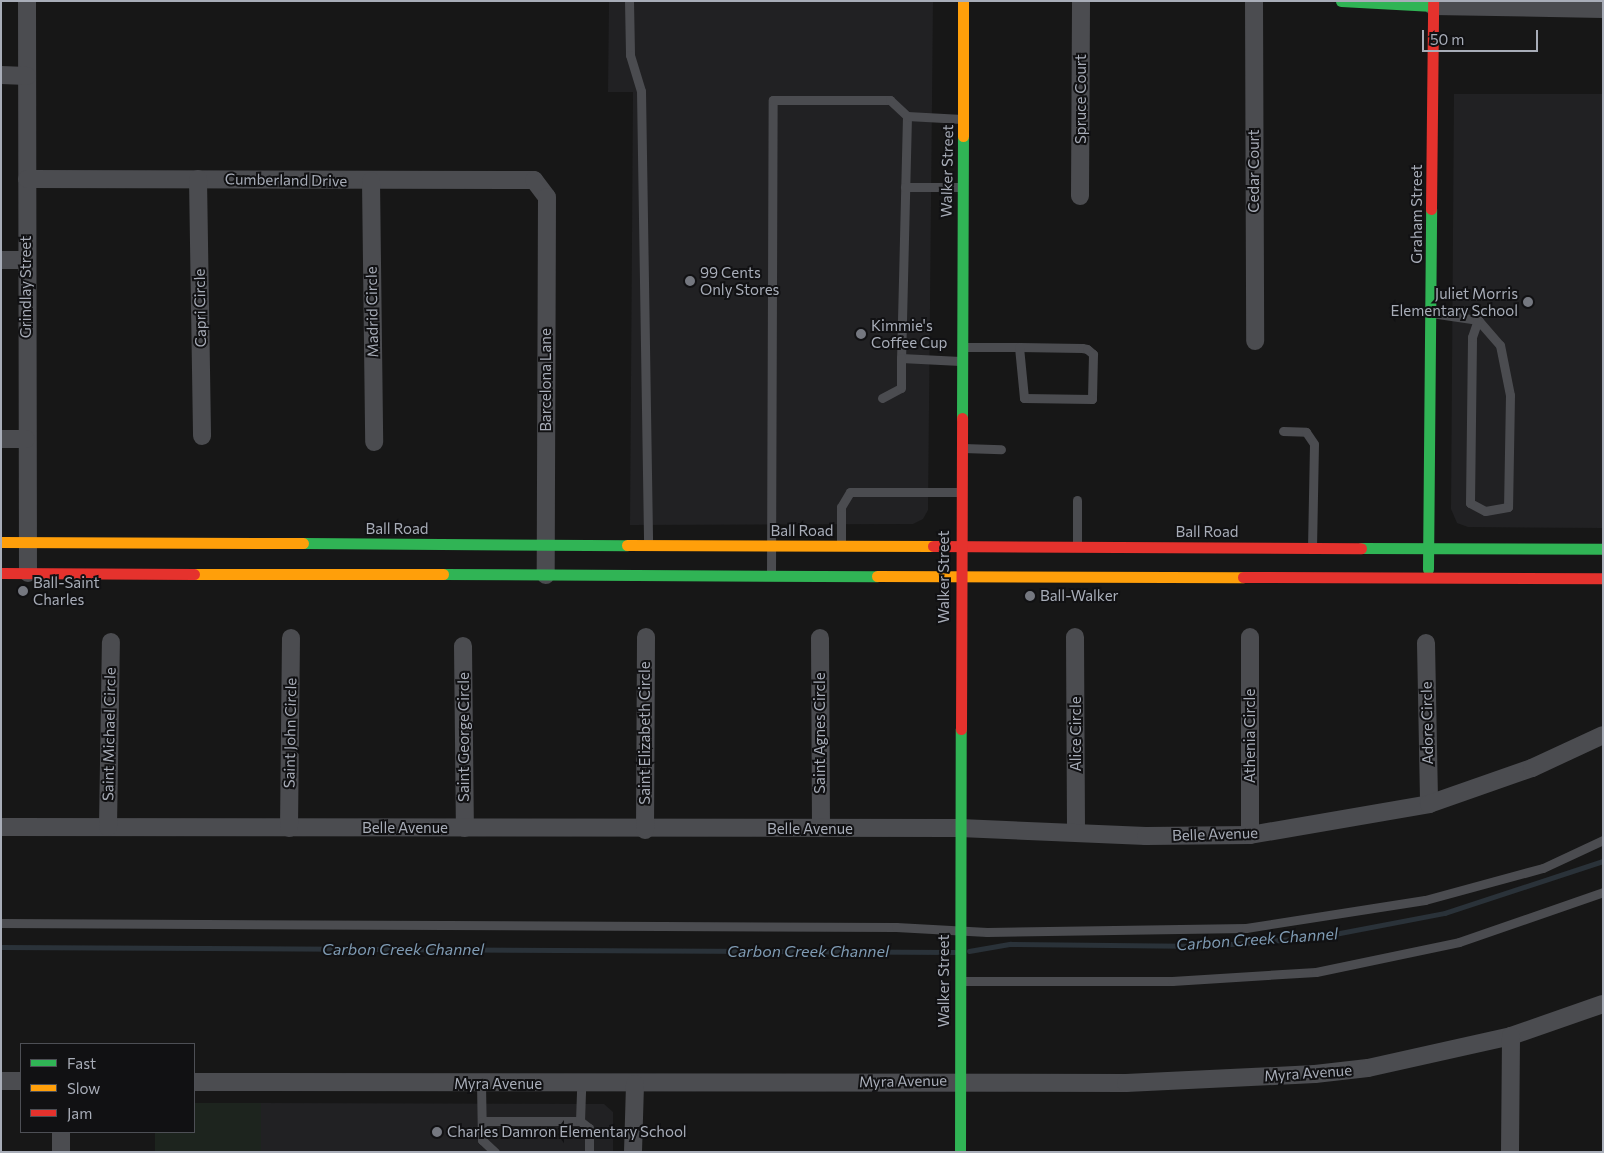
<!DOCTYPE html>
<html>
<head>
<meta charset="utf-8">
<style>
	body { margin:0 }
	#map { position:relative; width:1604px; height:1153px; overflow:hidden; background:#171717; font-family:Commissioner,sans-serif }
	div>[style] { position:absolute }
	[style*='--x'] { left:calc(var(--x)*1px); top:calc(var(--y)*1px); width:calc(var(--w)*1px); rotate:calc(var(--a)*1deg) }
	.built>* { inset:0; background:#212123 }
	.green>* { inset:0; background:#1d241e }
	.stream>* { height:4.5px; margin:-2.25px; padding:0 2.25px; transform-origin:2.25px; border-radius:2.25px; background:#2a3239 }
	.lane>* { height:9px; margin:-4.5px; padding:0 4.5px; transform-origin:4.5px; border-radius:4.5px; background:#4b4c50 }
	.street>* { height:18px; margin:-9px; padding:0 9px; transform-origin:9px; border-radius:9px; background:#4b4c50 }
	.fast>* { height:11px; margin:-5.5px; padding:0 5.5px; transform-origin:5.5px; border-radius:5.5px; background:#30b455 }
	.slow>* { height:11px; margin:-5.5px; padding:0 5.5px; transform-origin:5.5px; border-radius:5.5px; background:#ff9f0a }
	.jam>* { height:11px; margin:-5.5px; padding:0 5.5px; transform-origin:5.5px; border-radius:5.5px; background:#e5322d }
	.dots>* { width:14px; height:14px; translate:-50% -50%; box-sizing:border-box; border:2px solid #111113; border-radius:50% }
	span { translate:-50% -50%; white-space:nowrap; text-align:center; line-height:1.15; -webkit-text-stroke:4px #111113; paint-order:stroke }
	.street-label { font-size:15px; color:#a8adb8 }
	.poi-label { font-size:15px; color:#a8adb8 }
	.left { translate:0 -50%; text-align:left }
	.right { translate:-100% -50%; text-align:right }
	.water-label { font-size:16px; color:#7f9bb3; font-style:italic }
	.frame { position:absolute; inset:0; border:2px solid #a8adb8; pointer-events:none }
	.legend { position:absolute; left:20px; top:1043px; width:175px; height:90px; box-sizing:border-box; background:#111113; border:1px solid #4d4f55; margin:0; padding:6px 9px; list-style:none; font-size:15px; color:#a8adb8 }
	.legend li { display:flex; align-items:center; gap:10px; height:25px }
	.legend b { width:25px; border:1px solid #4d4f55 }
	.scale { position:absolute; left:1422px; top:30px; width:116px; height:22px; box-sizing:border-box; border:2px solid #a8adb8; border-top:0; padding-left:6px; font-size:15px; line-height:18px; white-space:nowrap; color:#a8adb8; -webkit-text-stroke:4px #111113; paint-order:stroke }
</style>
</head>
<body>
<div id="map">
	<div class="built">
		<i style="clip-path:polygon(609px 1px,933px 1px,928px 510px,923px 519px,913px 524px,630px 525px,633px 92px,608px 92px)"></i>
		<i style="clip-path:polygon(1454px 94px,1603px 94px,1603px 528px,1468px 527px,1457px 523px,1451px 509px)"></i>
		<i style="clip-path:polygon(261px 1103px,604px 1104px,613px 1112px,613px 1152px,261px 1152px)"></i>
	</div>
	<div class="green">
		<i style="clip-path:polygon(194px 1103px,261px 1103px,261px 1152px,155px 1152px,155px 1132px,194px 1132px)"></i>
	</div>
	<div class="stream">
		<i style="--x:1;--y:947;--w:953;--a:0.3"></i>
		<i style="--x:969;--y:951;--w:42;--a:-9.7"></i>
		<i style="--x:1010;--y:944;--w:196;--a:0.6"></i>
		<i style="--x:1206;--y:946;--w:113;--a:-4.6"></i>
		<i style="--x:1319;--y:937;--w:128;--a:-10.8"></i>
		<i style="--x:1445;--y:913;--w:166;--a:-18.2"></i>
	</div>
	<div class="lane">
		<i style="--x:629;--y:1;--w:54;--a:88.9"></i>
		<i style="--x:630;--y:55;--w:38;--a:73"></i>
		<i style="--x:641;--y:91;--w:451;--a:89.1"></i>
		<i style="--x:907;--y:116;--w:242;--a:91.4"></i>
		<i style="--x:901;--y:358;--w:59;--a:2.9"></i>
		<i style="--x:905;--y:187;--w:57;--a:0"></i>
		<i style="--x:1431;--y:313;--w:48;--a:8.5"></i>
		<i style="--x:1478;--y:320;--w:33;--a:49"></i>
		<i style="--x:1500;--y:345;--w:51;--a:78.7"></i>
		<i style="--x:1510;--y:395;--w:112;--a:91"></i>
		<i style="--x:1508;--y:507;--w:23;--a:170"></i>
		<i style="--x:1485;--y:511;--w:17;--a:-152"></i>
		<i style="--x:1470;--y:503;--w:166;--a:-89.3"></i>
		<i style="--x:1472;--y:337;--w:18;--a:-71"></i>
		<i style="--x:963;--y:347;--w:56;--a:0"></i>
		<i style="--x:1019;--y:347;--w:63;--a:0.9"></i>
		<i style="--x:1082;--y:348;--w:5;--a:11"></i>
		<i style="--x:1087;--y:349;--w:8;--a:40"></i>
		<i style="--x:1093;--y:354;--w:45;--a:91.3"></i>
		<i style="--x:1092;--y:399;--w:68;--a:-179.2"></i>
		<i style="--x:1024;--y:398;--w:51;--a:-95.6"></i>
		<i style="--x:882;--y:398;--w:21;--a:-28"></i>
		<i style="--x:901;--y:388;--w:30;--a:-90"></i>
		<i style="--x:1283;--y:431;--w:23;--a:2"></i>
		<i style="--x:1306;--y:432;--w:14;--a:56"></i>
		<i style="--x:1314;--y:444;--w:101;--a:91.1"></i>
		<i style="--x:963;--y:448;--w:38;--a:2"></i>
		<i style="--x:1077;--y:500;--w:44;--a:90"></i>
		<i style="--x:841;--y:544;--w:37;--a:-90"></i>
		<i style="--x:841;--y:507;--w:17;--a:-59"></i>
		<i style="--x:850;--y:492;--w:109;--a:0"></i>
		<i style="--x:771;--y:574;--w:474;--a:-89.8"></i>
		<i style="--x:773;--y:100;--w:117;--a:0"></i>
		<i style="--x:890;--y:100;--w:23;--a:43"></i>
		<i style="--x:907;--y:116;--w:55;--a:3.1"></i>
		<i style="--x:1;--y:923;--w:895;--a:0.26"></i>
		<i style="--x:896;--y:927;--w:91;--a:3.1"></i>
		<i style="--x:987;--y:932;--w:259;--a:-0.9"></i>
		<i style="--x:1246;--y:928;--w:181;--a:-8.9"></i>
		<i style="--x:1425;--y:900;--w:122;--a:-15.2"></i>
		<i style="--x:1543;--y:868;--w:66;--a:-25"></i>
		<i style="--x:962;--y:981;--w:210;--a:0"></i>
		<i style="--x:1172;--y:981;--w:144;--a:-3.6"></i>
		<i style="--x:1316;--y:972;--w:146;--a:-11.8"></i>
		<i style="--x:1459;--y:942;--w:152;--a:-19.1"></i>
		<i style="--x:481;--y:1083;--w:57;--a:89"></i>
		<i style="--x:482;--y:1140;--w:18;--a:43"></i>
		<i style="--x:482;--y:1121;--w:98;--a:0"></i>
		<i style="--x:580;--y:1121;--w:11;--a:38"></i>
		<i style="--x:589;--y:1128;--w:24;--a:90"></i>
		<i style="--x:580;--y:1121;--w:37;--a:-88"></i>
	</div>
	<div class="street">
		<i style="--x:27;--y:1;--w:572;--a:89.9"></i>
		<i style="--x:1254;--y:1;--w:340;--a:89.8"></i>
		<i style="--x:1433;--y:6;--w:170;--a:1"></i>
		<i style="--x:1;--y:75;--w:26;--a:2"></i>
		<i style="--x:27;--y:179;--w:507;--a:0.11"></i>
		<i style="--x:534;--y:180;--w:21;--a:53"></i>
		<i style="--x:547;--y:197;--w:378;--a:90.2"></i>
		<i style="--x:198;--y:179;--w:257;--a:89.1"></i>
		<i style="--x:371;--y:181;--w:261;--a:89.3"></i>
		<i style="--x:1080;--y:196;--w:195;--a:-89.7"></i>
		<i style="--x:1;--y:260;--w:26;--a:0"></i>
		<i style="--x:1;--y:439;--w:25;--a:0"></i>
		<i style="--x:1075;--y:637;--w:194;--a:89.7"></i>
		<i style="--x:820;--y:638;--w:190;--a:89.7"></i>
		<i style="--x:1426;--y:643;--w:161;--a:88.9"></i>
		<i style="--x:463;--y:646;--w:182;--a:89.4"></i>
		<i style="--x:1;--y:827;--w:959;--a:0.06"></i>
		<i style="--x:960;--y:828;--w:186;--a:2.5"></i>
		<i style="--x:1146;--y:836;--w:104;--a:-0.6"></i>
		<i style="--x:1250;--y:835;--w:182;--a:-9.8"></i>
		<i style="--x:1429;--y:804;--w:109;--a:-19.3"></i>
		<i style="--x:1532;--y:768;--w:78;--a:-24.9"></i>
		<i style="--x:108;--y:827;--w:185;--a:-89.1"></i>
		<i style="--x:289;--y:828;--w:190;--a:-89.4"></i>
		<i style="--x:645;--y:830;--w:193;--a:-89.7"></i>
		<i style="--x:1250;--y:835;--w:198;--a:-90"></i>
		<i style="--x:1;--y:1081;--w:20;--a:0"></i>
		<i style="--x:194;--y:1082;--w:932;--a:0.06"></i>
		<i style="--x:1126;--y:1083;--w:189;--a:-2.7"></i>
		<i style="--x:1315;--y:1074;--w:53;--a:-6.5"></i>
		<i style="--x:1368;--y:1068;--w:147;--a:-12.6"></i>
		<i style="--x:1511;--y:1036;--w:97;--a:-19.2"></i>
		<i style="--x:61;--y:1152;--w:20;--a:-90"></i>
		<i style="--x:633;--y:1152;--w:68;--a:-88.3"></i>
		<i style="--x:1510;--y:1152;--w:116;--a:-89.5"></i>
	</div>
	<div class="fast">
		<i style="--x:1341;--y:1;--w:92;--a:3.1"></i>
		<i style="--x:962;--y:418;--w:282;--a:-89.8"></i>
		<i style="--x:303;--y:543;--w:324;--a:0.4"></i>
		<i style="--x:1361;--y:548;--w:242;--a:0.2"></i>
		<i style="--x:1428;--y:569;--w:360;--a:-89.5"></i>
		<i style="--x:443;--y:574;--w:434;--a:0.3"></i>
		<i style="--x:960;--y:1152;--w:423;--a:-89.9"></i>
	</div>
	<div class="slow">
		<i style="--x:963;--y:136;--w:135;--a:-90"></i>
		<i style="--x:1;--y:542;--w:302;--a:0.2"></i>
		<i style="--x:627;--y:545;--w:306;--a:0.2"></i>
		<i style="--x:194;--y:574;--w:249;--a:0"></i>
		<i style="--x:877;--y:576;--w:366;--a:0.2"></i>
	</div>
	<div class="jam">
		<i style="--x:1431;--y:209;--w:208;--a:-89.4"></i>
		<i style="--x:933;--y:546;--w:428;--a:0.3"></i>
		<i style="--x:1;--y:573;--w:193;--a:0.3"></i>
		<i style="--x:1243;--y:577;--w:360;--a:0.2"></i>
		<i style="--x:961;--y:729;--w:311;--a:-89.8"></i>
	</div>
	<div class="dots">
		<i style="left:690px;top:281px;background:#757880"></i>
		<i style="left:1528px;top:302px;background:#757880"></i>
		<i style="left:861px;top:334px;background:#757880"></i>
		<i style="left:23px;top:591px;background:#757880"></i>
		<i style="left:1030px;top:596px;background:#757880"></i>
		<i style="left:437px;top:1132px;background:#757880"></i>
	</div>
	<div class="street-label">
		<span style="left:1081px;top:99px;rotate:-90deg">Spruce Court</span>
		<span style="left:947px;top:171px;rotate:-89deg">Walker Street</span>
		<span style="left:1254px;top:171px;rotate:-90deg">Cedar Court</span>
		<span style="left:286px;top:180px;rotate:1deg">Cumberland Drive</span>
		<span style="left:1417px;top:214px;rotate:-90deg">Graham Street</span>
		<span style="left:26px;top:287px;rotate:-90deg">Grindlay Street</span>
		<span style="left:200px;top:308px;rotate:-91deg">Capri Circle</span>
		<span style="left:372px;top:312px;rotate:-91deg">Madrid Circle</span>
		<span style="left:546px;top:380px;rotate:-90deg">Barcelona Lane</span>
		<span style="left:397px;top:529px">Ball Road</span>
		<span style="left:802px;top:531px">Ball Road</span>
		<span style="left:1207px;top:532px">Ball Road</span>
		<span style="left:944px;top:577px;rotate:-90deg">Walker Street</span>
		<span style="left:1427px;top:723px;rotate:-91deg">Adore Circle</span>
		<span style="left:290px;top:733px;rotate:-89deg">Saint John Circle</span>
		<span style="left:645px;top:733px;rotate:-90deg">Saint Elizabeth Circle</span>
		<span style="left:820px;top:733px;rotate:-90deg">Saint Agnes Circle</span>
		<span style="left:109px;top:734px;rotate:-89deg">Saint Michael Circle</span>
		<span style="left:1076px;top:734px;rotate:-90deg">Alice Circle</span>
		<span style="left:1250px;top:736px;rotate:-90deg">Athenia Circle</span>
		<span style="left:464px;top:737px;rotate:-90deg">Saint George Circle</span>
		<span style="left:405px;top:828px">Belle Avenue</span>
		<span style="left:810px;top:829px">Belle Avenue</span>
		<span style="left:1215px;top:834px;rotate:-2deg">Belle Avenue</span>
		<span style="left:944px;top:981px;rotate:-90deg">Walker Street</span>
		<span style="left:1308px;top:1073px;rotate:-4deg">Myra Avenue</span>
		<span style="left:903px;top:1081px;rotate:-1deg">Myra Avenue</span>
		<span style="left:498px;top:1084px">Myra Avenue</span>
	</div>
	<div class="poi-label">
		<span class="left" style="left:700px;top:281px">99 Cents<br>Only Stores</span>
		<span class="right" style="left:1518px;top:302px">Juliet Morris<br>Elementary School</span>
		<span class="left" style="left:871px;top:334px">Kimmie's<br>Coffee Cup</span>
		<span class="left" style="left:33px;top:591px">Ball-Saint<br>Charles</span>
		<span class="left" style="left:1040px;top:596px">Ball-Walker</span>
		<span class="left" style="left:447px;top:1132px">Charles Damron Elementary School</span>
	</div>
	<div class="water-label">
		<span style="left:1257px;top:939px;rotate:-4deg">Carbon Creek Channel</span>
		<span style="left:403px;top:949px">Carbon Creek Channel</span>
		<span style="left:808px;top:951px">Carbon Creek Channel</span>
	</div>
	<div class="frame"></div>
	<ul class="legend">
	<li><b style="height:6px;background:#30b455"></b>Fast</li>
	<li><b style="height:6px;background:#ff9f0a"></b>Slow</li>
	<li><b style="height:6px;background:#e5322d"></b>Jam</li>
	</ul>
	<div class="scale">50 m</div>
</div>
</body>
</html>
